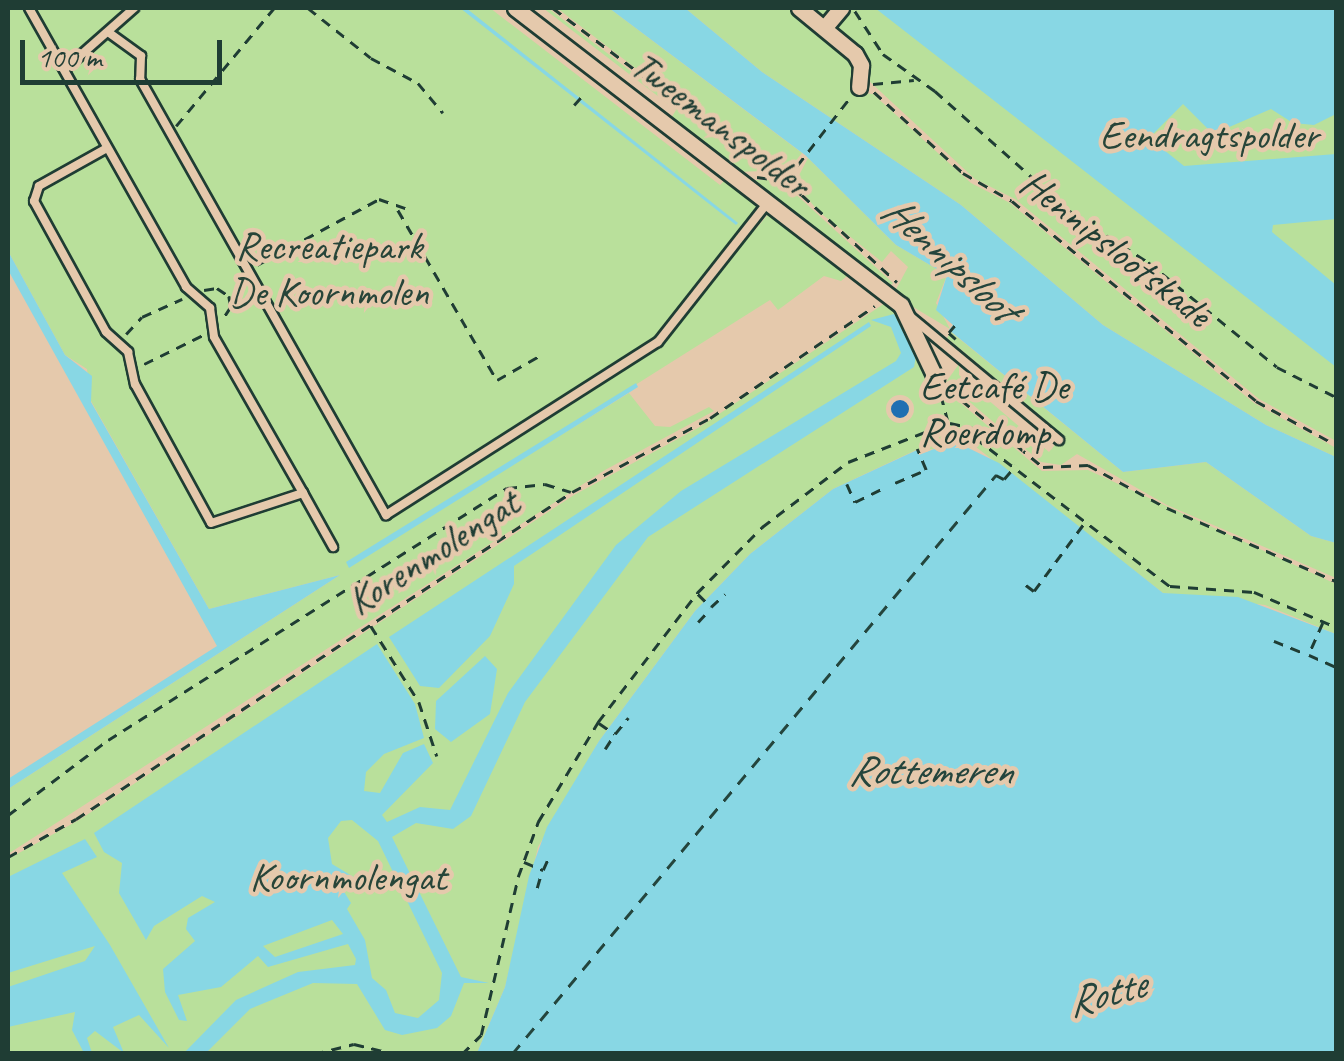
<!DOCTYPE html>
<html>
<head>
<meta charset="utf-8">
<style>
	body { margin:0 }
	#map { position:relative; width:1344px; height:1061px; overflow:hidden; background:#e5c9ac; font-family:Caveat,sans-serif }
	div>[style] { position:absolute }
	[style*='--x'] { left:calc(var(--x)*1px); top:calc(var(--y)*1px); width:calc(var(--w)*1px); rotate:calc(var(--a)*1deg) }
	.green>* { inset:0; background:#b9e09b }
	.water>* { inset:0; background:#88d7e4 }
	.ferry>* { height:2.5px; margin-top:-1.25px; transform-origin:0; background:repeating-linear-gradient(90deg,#24453d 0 12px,transparent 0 22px) }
	.path>* { height:2.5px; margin-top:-1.25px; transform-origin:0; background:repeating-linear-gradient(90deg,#1f3d34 0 10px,transparent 0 18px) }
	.roads { filter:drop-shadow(2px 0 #1f3d34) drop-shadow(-2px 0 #1f3d34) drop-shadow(0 2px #1f3d34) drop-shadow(0 -2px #1f3d34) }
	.lane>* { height:8px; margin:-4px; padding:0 4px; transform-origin:4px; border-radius:4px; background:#e5c9ac }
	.street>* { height:15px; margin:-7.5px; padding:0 7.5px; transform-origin:7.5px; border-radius:7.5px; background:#e5c9ac }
	.dots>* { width:28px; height:28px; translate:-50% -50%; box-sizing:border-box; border:5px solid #e5c9ac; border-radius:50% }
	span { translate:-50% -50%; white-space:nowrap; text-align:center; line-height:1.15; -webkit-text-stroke:9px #e5c9ac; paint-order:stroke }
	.street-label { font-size:40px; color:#1f3d34 }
	.park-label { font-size:40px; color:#274539 }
	.poi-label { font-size:40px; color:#1f3d34 }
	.left { translate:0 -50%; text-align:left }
	.water-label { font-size:42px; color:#24453d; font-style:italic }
	.frame { position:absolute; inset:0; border:10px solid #1f3d34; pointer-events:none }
	.scale { position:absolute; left:20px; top:40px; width:202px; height:45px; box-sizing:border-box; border:5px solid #1f3d34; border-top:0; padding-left:12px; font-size:30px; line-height:35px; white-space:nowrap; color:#1f3d34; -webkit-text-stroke:8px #e5c9ac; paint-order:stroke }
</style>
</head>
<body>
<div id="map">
	<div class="green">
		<i style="clip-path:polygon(8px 8px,490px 8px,720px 185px,727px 178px,752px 197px,758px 211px,748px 225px,755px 230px,770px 212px,853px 271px,841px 281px,824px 276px,778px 310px,770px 300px,348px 566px,629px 393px,655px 426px,670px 427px,709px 407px,714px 411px,605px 470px,8px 854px,8px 789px,340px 575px,209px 609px,91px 401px,87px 369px,65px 355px,8px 251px)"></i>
		<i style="clip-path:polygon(543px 8px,548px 8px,762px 171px,737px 172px,670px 120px,676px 110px)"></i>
		<i style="clip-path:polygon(557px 8px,609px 8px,802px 153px,786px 173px,750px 156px)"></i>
		<i style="clip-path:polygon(685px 8px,1336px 8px,1336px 441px,1259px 399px,1015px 199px,975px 179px,868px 80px,862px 93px,873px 94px,971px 183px,1010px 203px,1254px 403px,1336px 448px,1336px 457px,1266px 425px,1103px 325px,961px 205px,762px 72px)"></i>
		<i style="clip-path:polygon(808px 158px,896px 245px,947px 275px,936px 303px,950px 329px,893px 295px,908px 267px,891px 251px,882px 262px,818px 211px,795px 183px)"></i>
		<i style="clip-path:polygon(748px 180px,775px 180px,790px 189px,893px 283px,888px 288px)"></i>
		<i style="clip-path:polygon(888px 301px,902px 315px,936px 392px,945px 390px,1042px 471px,1088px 470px,1336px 584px,1336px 634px,1265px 605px,1163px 593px,976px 447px,916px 450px,833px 489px,750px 554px,695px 611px,599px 741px,538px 847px,505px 987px,477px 1053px,8px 1053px,8px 859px,79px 820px,574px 495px,698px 428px)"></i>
		<i style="clip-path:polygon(951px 332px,1123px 472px,1206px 462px,1311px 536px,1336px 543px,1336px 578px,1167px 505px,1077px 454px,1061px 465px,1041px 462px,946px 382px,959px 364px,959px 375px,1049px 452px,1063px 435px,947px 338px)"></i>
	</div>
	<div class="water">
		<i style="clip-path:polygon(460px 8px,466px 8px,738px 223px,736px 225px)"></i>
		<i style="clip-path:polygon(609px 8px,685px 8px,762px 72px,961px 205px,1103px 325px,1266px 425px,1336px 457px,1336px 543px,1311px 536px,1206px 462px,1123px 472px,949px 330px,953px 325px,936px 310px,947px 275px,896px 245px,805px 155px)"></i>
		<i style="clip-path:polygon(875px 8px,1336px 8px,1334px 115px,1314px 125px,1293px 123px,1271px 109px,1213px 134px,1183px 104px,1149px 138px,1184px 166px,1336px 154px,1336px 219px,1273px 225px,1272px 232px,1336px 285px,1336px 367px)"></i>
		<i style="clip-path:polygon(8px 251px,65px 355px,92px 376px,91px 402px,209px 609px,340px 575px,8px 789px,8px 779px,217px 646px,8px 270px)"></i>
		<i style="clip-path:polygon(evenodd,894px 314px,916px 356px,914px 367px,648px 537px,525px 702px,471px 816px,453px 829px,416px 823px,392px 837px,461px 977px,489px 983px,464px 983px,451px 1016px,437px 1028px,402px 1035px,385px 1030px,357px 984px,313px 983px,250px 1009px,206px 1053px,184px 1053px,236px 1000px,298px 972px,355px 965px,356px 959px,348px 944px,268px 967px,258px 956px,221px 987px,178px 995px,187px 1021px,179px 1020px,165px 992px,163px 969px,195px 941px,186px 929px,188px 918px,215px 902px,202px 896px,154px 926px,146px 940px,119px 893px,122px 863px,104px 852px,94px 833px,377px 644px,415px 704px,424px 738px,384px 754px,366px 772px,364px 791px,380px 793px,403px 753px,424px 744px,433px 763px,382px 815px,387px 822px,420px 807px,450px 810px,508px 693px,616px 545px,681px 491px,896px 361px,901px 353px,891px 327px,871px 320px,894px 314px,352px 820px,378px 841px,442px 973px,439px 1000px,418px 1018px,395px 1013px,386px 990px,372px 978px,365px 940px,347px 909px,351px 903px,343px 890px,372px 888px,332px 864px,328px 838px,341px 821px,352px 820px,894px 314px,332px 920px,343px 934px,275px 957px,263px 946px,332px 920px)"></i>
		<i style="clip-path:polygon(869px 322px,871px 326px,514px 566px,514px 584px,490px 636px,439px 688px,420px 686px,389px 637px)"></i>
		<i style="clip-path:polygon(636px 383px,638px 387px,349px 568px,346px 562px)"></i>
		<i style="clip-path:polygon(954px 441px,999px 463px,1163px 593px,1238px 597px,1336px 634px,1336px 1053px,477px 1053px,505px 987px,529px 876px,547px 827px,599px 741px,695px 611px,750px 554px,833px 489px,917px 450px,919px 455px)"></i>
		<i style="clip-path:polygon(485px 656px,497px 669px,490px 714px,451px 742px,435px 729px,436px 701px)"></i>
		<i style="clip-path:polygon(85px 839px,97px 857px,62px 873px,110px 945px,169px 1048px,139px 1015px,113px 1027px,124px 1053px,95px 1031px,87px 1038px,92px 1053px,84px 1053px,72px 1030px,75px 1012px,8px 1027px,8px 987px,85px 961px,95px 946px,8px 973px,8px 877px)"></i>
	</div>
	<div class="ferry">
		<i style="--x:512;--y:1054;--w:755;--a:-50.11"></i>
	</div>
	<div class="path">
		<i style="--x:308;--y:8;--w:80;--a:38.4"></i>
		<i style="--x:371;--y:58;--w:53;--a:28"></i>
		<i style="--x:418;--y:83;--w:39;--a:50"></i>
		<i style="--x:553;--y:8;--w:311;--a:36.9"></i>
		<i style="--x:802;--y:195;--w:129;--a:42.5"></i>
		<i style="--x:855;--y:11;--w:51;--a:56.9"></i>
		<i style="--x:883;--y:54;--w:64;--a:35.4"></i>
		<i style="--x:935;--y:91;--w:188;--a:41.6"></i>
		<i style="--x:1076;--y:216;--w:85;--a:32.6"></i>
		<i style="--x:1148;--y:262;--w:166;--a:39.1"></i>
		<i style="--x:1277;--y:367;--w:66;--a:27"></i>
		<i style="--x:873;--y:84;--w:41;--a:-5.6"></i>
		<i style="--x:874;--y:92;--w:120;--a:42.3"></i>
		<i style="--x:963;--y:173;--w:56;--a:29.7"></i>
		<i style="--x:1012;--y:201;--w:315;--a:39.3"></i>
		<i style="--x:1256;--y:401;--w:91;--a:28.8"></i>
		<i style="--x:574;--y:105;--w:12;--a:-48"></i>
		<i style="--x:176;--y:126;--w:153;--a:-50.3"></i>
		<i style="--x:757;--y:177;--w:22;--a:8"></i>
		<i style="--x:786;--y:180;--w:101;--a:-52.2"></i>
		<i style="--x:398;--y:210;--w:197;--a:59.8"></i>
		<i style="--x:497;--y:380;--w:48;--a:-29.7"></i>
		<i style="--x:257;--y:265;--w:139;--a:-28.4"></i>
		<i style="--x:379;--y:199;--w:28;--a:19"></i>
		<i style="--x:204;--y:290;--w:13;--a:-9"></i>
		<i style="--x:217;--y:288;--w:14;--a:34"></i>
		<i style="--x:229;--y:296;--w:11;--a:80"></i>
		<i style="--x:231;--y:307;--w:17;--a:123"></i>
		<i style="--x:955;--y:326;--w:9;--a:131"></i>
		<i style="--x:949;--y:333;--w:9;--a:41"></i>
		<i style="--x:126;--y:334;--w:23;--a:-47"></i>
		<i style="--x:142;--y:317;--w:44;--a:-24.2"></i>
		<i style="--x:144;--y:364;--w:66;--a:-26.2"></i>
		<i style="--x:948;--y:389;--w:123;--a:39.4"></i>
		<i style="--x:1043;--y:467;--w:45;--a:-2.5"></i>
		<i style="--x:1088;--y:465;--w:90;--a:28.6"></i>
		<i style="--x:1167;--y:508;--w:184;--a:23.4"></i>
		<i style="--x:941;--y:395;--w:27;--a:75"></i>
		<i style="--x:950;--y:423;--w:51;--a:12.4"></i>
		<i style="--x:961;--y:427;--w:263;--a:37.3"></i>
		<i style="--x:1170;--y:586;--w:84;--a:4.1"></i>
		<i style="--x:1254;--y:592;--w:89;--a:23.1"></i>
		<i style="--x:962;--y:428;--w:18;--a:77"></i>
		<i style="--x:996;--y:475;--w:9;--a:27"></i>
		<i style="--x:1004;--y:479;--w:18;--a:-49"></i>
		<i style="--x:895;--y:483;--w:34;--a:-23"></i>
		<i style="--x:926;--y:470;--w:23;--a:-113"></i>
		<i style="--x:847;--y:484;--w:20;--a:66"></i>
		<i style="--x:855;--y:502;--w:32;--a:-26"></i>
		<i style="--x:1026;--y:585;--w:10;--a:37"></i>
		<i style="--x:1034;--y:591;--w:86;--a:-53.5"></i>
		<i style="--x:698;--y:594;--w:18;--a:45"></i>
		<i style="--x:711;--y:607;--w:19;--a:-43"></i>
		<i style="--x:698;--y:622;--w:18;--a:-47"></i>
		<i style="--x:1323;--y:623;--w:35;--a:114"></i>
		<i style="--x:1309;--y:655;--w:30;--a:24"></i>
		<i style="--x:371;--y:626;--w:90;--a:57.7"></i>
		<i style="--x:419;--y:702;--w:57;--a:71.6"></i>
		<i style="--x:1274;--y:641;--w:35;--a:22"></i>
		<i style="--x:599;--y:723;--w:19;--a:35"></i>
		<i style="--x:615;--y:734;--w:21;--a:-51"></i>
		<i style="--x:605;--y:749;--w:17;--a:-57"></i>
		<i style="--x:8;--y:815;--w:125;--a:-36.9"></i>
		<i style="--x:108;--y:740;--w:472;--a:-32.3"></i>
		<i style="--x:507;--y:488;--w:38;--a:-6"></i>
		<i style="--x:545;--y:484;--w:27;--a:17"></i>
		<i style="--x:8;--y:857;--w:78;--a:-29.2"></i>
		<i style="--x:76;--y:819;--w:594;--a:-33.4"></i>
		<i style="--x:572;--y:492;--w:157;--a:-28.2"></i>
		<i style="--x:710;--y:418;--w:199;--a:-34.2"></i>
		<i style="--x:524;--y:862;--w:21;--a:23"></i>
		<i style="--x:543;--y:870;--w:17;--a:-66"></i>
		<i style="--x:537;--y:888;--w:18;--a:-74"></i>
		<i style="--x:314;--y:1054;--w:41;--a:-14"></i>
		<i style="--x:354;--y:1044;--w:42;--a:13.7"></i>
		<i style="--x:462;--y:1054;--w:27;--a:-45"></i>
		<i style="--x:481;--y:1035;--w:162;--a:-76.8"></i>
		<i style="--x:518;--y:877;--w:59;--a:-70"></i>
		<i style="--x:538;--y:822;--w:117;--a:-59"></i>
		<i style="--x:598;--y:722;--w:163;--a:-52.5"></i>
		<i style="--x:697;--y:593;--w:93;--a:-45.4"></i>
		<i style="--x:762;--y:527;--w:108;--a:-37.1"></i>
		<i style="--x:848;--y:462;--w:107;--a:-21.3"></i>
	</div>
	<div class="roads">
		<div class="lane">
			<i style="--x:29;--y:8;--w:320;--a:60.6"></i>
			<i style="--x:186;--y:287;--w:32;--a:41"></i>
			<i style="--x:210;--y:308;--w:29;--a:82"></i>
			<i style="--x:214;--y:337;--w:180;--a:60.3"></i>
			<i style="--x:108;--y:32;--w:41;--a:36"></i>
			<i style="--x:141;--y:56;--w:23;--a:92"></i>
			<i style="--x:140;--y:79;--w:501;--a:60.57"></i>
			<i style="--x:386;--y:515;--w:322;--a:-32.5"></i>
			<i style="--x:658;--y:342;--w:178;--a:-51.8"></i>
			<i style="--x:66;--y:68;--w:91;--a:-41.4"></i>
			<i style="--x:107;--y:148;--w:78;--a:150.8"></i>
			<i style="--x:39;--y:186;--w:16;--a:108"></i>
			<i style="--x:34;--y:201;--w:149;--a:61.2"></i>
			<i style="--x:106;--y:332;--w:30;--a:42"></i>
			<i style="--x:128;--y:352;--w:33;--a:78"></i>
			<i style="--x:135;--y:384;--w:158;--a:61.3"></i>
			<i style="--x:211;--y:523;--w:97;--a:-18.1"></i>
			<i style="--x:303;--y:493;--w:62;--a:60.9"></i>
			<i style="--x:906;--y:313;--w:199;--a:39.7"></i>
		</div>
		<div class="street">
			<i style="--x:515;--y:8;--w:487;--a:37.6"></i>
			<i style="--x:901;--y:305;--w:82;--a:64.7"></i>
			<i style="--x:799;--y:8;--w:72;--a:39.4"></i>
			<i style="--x:855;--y:54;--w:13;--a:61"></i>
			<i style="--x:861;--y:65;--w:22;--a:95"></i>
			<i style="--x:825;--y:27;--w:25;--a:-50"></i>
		</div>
	</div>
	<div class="dots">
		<i style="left:900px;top:409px;background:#1f6fb2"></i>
	</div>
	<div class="street-label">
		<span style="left:721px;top:124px;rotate:37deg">Tweemanspolder</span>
		<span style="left:1116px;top:248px;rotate:38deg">Hennipslootskade</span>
		<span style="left:433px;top:552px;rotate:-33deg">Korenmolengat</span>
	</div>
	<div class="park-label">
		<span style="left:1209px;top:135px">Eendragtspolder</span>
		<span style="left:329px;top:269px">Recreatiepark<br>De Koornmolen</span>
		<span style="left:348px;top:877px">Koornmolengat</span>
	</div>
	<div class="poi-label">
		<span class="left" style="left:920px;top:409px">Eetcafé De<br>Roerdomp</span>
	</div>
	<div class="water-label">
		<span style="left:949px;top:259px;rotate:42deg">Hennipsloot</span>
		<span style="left:930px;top:771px">Rottemeren</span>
		<span style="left:1106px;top:994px;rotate:-15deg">Rotte</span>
	</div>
	<div class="frame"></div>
	<div class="scale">100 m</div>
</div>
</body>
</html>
